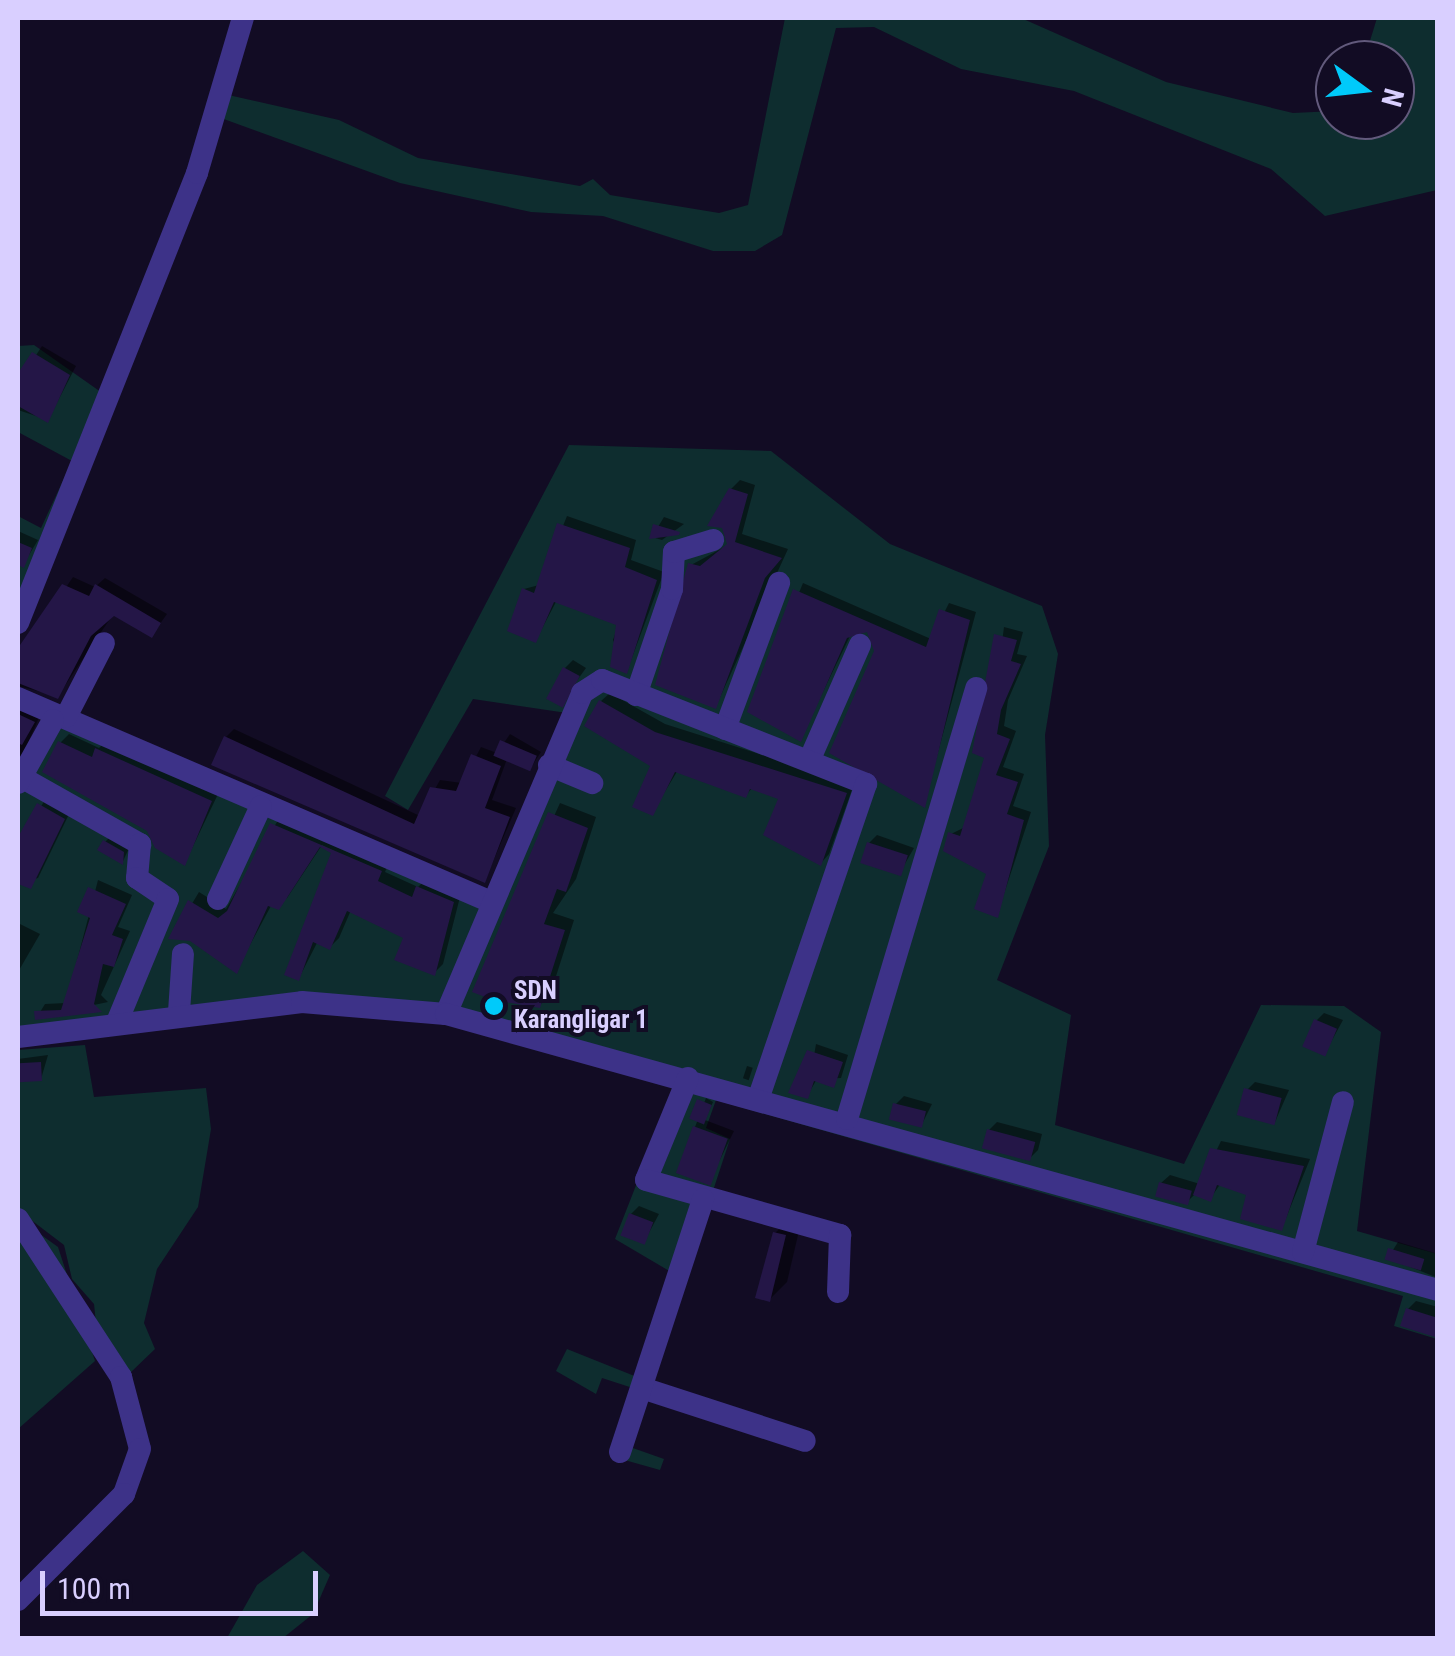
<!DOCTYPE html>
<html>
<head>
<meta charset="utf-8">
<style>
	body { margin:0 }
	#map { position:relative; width:1455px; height:1656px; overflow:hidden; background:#120c24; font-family:"Roboto Condensed",sans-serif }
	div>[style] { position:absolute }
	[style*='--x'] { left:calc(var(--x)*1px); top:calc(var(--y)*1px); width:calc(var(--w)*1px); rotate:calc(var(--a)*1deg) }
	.green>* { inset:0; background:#0e2d2f }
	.shadow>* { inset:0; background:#0007; transform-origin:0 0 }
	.building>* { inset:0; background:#241647; transform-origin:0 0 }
	.minor>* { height:22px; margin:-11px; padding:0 11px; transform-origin:11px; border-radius:11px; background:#3d3288 }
	.dots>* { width:28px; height:28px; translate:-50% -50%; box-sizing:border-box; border:5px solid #120c24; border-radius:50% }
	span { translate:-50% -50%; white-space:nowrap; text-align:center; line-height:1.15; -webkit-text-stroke:8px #120c24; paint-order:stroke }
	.poi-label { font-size:25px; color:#d9cfff; font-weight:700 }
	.left { translate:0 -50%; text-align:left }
	.frame { position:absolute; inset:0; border:20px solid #d9cfff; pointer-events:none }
	.north { position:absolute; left:1315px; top:40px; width:100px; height:100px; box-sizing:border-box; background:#120c24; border:2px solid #625a7c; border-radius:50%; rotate:105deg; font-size:28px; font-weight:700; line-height:40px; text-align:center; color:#d9cfff }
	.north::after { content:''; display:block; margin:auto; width:35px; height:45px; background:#00cafa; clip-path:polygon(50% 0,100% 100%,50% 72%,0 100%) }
	.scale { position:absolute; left:40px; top:1571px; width:278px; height:45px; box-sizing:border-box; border:5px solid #d9cfff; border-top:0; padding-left:12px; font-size:30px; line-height:35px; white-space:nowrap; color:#d9cfff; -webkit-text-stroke:8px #120c24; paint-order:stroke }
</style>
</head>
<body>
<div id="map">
	<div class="green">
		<i style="clip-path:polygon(785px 18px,1021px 18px,1166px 82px,1293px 113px,1335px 111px,1335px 120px,1395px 120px,1395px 60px,1377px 60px,1369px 44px,1377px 18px,1437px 18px,1437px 190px,1325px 216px,1271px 169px,1074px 91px,961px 69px,874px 27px,836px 28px,782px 235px,755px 251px,713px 251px,603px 216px,531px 212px,400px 183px,221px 118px,224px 94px,339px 120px,418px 158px,580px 186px,593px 179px,610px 195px,719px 213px,748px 205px)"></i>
		<i style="clip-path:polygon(34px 345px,108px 397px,18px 627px,18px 516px,41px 528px,72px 461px,18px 432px,18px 346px)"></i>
		<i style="clip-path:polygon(569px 445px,771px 451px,890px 544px,1042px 606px,1058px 654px,1045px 735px,1049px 846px,997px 980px,1071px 1015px,1055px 1125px,1184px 1164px,1261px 1005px,1344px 1006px,1381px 1032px,1357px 1231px,1437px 1254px,1437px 1339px,1394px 1326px,1403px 1296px,716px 1100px,706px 1128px,730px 1139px,709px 1203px,844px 1245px,711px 1208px,630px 1447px,664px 1459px,660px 1470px,621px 1459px,642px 1391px,602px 1378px,596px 1394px,556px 1371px,567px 1349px,637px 1377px,671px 1272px,615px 1239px,680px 1073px,454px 1009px,567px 713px,473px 699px,408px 810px,385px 796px)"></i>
		<i style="clip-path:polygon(54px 717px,491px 900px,446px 1012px,365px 1001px,18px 1039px,18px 792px)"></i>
		<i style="clip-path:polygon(85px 1045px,94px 1097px,206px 1088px,211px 1129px,198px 1207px,157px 1269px,144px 1323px,155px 1349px,130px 1373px,98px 1342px,94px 1304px,72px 1279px,64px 1245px,18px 1210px,18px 1050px)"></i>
		<i style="clip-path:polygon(18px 1218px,58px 1247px,95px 1361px,18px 1429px)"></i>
		<i style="clip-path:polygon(303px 1551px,330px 1575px,313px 1614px,283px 1638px,227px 1638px,257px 1585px)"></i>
	</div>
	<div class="shadow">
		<i style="clip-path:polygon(42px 346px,76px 366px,48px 420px,18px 410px,18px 383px)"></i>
		<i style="clip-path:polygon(740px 480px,755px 485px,742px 534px,788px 549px,716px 706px,691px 565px,730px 544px,731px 489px)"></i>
		<i style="clip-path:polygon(567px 516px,636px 540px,631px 560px,664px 572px,627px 671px,613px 640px,619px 623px,557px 600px,536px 640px,524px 589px,539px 585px)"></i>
		<i style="clip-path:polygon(664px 517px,684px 524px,662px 540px,652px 537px)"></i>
		<i style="clip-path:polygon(18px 531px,38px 540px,23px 565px,18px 563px)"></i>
		<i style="clip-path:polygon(73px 577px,95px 587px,105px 578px,167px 614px,152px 635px,114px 613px,58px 696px,18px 686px,18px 658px)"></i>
		<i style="clip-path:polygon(803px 583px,931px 639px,949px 603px,976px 612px,924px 804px,868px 629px,851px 634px,800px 739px,750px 712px)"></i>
		<i style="clip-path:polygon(1004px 627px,1023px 632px,1017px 654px,1027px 656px,1008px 700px,1004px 726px,1016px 731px,1003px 767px,1024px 774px,1013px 806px,1031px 812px,997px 915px,989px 872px,951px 834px,965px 827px,987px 756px)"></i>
		<i style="clip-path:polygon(573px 660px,586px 668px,560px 704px,565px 668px)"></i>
		<i style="clip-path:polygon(610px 693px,665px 724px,854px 784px,829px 854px,821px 863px,781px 798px,753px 787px,746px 795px,678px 770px,652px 813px,653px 765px,601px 701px)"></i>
		<i style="clip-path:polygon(18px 701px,41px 713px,18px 766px)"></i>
		<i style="clip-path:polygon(234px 729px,420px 816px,440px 780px,462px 783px,481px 747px,497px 753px,510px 734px,541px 752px,530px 769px,507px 759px,492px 800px,516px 808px,485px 880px,226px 737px)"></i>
		<i style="clip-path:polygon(69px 734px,99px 748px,107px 740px,219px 792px,185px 863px,60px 743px)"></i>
		<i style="clip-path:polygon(47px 797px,71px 810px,38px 878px,18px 883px,18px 842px)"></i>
		<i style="clip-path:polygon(560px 803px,596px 817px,576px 879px,553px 913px,574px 920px,550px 995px,540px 1005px,475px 990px)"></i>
		<i style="clip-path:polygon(281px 815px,389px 862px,385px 872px,418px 887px,427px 878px,461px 893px,443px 964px,434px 973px,406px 937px,351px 910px,339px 938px,330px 947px,318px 941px,299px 978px,334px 851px,322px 845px,287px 898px,272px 904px,236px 971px,191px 939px,172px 937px,199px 892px,226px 909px)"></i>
		<i style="clip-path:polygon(113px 834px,131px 844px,123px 861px,105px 842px)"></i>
		<i style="clip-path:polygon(877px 835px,914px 848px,899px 874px,869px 843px)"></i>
		<i style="clip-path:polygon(98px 880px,132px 895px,118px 927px,130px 931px,101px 995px,108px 1002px,37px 1017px,45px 1004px,66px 1003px)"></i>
		<i style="clip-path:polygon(18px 923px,40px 934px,18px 972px)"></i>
		<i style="clip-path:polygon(1324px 1013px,1343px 1020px,1325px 1053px,1316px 1021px)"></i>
		<i style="clip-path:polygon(816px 1044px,848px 1055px,841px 1078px,817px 1079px,807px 1096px)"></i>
		<i style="clip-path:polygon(48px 1055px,41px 1079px,18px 1081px,18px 1059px)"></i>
		<i style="left:747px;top:1066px;width:6px;height:13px;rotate:18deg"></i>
		<i style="clip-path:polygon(1255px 1082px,1289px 1090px,1275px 1122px,1247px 1090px)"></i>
		<i style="clip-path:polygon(904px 1096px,932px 1104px,921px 1126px,896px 1104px)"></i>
		<i style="clip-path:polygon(706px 1098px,713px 1102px,705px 1120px,734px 1131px,710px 1180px,695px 1127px)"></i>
		<i style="clip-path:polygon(997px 1122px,1042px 1134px,1038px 1150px,1030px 1158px,989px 1130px)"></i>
		<i style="clip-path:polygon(1221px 1141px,1310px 1159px,1282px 1228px,1249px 1193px,1221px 1183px,1210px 1199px,1196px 1193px,1187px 1202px,1161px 1183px,1170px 1175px,1200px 1184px)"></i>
		<i style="clip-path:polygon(639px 1206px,659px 1214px,644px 1242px,631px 1214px)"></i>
		<i style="clip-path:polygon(793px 1216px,802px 1218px,787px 1282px,770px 1299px,775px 1233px)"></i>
		<i style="clip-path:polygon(1398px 1242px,1438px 1254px,1438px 1278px,1388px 1258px)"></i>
		<i style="clip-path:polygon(1416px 1301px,1438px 1307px,1438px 1334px,1408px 1309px)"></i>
	</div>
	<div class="building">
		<i style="clip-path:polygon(32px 352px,70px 375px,48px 423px,18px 406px,18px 373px)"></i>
		<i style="clip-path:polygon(729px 488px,748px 494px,735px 542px,782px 558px,765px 578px,716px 709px,655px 685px,688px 563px,700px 566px,727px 544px,722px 528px,707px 526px)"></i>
		<i style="clip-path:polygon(557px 523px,630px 548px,625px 567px,657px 580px,627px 674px,610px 667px,616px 625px,554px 602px,536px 643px,507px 631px,522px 588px,534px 593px)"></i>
		<i style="clip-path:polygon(653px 524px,680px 532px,679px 535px,649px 539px)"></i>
		<i style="clip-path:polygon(18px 542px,32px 548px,24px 568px,18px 565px)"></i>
		<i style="clip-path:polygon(62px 584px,89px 596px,95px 584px,161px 623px,152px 638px,114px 616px,91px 636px,58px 699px,18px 683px,18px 648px)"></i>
		<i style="clip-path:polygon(793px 589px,926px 647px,939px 609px,970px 620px,925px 808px,829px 753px,874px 651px,867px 632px,847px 638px,801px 742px,747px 712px)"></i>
		<i style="clip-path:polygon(994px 634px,1017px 640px,1011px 661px,1021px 664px,1001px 710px,997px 734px,1010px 739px,996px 775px,1018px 782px,1007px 814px,1024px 820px,998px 918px,974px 909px,986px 874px,943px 851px,948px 832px,960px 836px,984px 758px,972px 753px)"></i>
		<i style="left:563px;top:667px;width:19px;height:36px;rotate:28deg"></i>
		<i style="clip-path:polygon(599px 700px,655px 732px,847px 793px,821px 866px,763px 835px,778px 799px,750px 789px,746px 798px,675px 772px,653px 816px,632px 807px,650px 766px,584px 726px)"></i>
		<i style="clip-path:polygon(18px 714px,35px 722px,22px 745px,18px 743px)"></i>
		<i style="clip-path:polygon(224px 736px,414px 824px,430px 787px,456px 791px,471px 754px,501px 766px,485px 808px,510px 817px,485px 883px,211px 765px)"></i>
		<i style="left:500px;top:740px;width:40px;height:17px;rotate:23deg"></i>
		<i style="clip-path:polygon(58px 741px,92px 757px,95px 748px,212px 801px,185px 866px,155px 848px,147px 831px,42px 772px)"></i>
		<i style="clip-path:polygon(37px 803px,65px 819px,31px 889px,18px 884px,18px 837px)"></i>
		<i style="clip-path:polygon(548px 812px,588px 828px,566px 892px,557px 889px,544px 924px,565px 930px,540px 1008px,493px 1000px,472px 992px)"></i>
		<i style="clip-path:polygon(270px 823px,382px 871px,378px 881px,412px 897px,416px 886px,454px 902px,435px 976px,394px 960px,403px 938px,347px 911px,330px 950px,313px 942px,299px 981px,284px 975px,331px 853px,320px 847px,279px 910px,268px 906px,237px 974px,190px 941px,168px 939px,188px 900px,218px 918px,227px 911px)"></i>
		<i style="clip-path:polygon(103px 840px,124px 852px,123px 865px,97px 850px)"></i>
		<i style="left:867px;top:842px;width:43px;height:22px;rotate:18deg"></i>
		<i style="clip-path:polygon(88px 887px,126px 904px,112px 935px,123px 939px,114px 967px,103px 964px,94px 1004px,102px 1012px,35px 1020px,34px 1011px,61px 1010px,90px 918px,77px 912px)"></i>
		<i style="left:1314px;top:1019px;width:25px;height:30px;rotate:23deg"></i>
		<i style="clip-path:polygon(807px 1050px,843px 1062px,834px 1088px,814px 1081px,808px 1099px,788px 1093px)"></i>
		<i style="left:41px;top:1062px;width:19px;height:23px;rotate:87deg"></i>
		<i style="left:1244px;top:1088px;width:39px;height:28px;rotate:15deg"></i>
		<i style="left:697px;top:1099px;width:16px;height:21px;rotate:22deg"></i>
		<i style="left:893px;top:1103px;width:34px;height:17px;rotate:14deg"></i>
		<i style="left:693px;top:1126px;width:37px;height:50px;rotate:20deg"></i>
		<i style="left:987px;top:1129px;width:50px;height:20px;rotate:15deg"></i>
		<i style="clip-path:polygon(1210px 1148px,1304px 1166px,1282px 1231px,1240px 1219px,1246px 1195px,1217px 1185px,1211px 1202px,1193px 1195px)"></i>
		<i style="left:1159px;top:1182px;width:34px;height:15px;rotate:15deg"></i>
		<i style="left:629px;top:1213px;width:26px;height:24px;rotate:21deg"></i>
		<i style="clip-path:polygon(773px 1232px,786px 1235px,770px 1302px,755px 1298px)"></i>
		<i style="left:1388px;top:1248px;width:38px;height:12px;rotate:17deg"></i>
		<i style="clip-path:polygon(1406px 1308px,1438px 1318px,1438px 1338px,1400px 1326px)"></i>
	</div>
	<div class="minor">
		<i style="--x:18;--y:623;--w:484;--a:-68.3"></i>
		<i style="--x:197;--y:173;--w:162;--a:-73.5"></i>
		<i style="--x:636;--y:695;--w:112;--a:-71.2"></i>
		<i style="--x:672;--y:589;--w:37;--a:-87"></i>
		<i style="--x:674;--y:552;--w:41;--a:-17.1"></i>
		<i style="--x:18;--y:698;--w:513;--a:23.32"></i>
		<i style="--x:66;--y:717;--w:83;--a:-62.8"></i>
		<i style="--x:725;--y:729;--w:156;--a:-69.7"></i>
		<i style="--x:809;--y:761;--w:127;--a:-66.3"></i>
		<i style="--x:549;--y:765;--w:47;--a:22.7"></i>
		<i style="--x:21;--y:777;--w:137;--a:29.4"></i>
		<i style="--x:140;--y:844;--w:34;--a:95"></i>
		<i style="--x:137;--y:878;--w:37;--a:34"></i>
		<i style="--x:168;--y:899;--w:133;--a:112.5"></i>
		<i style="--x:18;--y:783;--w:72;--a:-60.9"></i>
		<i style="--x:218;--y:899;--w:102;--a:-65.2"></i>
		<i style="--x:179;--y:1012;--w:58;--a:-86.1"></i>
		<i style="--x:446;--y:1014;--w:349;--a:-67"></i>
		<i style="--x:582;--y:693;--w:24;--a:-33"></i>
		<i style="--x:602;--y:680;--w:284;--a:21.5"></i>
		<i style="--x:866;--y:784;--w:330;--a:108.9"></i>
		<i style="--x:18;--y:1037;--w:286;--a:-7"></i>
		<i style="--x:302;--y:1002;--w:144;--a:4.8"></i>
		<i style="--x:446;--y:1014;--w:1030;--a:15.55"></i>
		<i style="--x:688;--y:1078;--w:110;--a:112.4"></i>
		<i style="--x:646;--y:1180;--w:202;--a:15.8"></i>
		<i style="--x:840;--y:1235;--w:57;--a:92"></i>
		<i style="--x:847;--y:1119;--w:450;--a:-73.3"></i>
		<i style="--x:18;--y:1219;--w:189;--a:56.9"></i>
		<i style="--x:121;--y:1377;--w:74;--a:75.2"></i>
		<i style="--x:140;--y:1449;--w:48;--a:109.6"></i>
		<i style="--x:124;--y:1494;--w:150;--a:135"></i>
		<i style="--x:1303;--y:1252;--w:155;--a:-75.1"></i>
		<i style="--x:642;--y:1388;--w:171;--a:18"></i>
		<i style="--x:620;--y:1452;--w:266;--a:-71.8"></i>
	</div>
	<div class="dots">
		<i style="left:494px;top:1006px;background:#00cafa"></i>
	</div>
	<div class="poi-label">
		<span class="left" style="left:514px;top:1006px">SDN<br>Karangligar 1</span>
	</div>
	<div class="frame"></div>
	<div class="north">N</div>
	<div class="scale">100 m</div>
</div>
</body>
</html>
